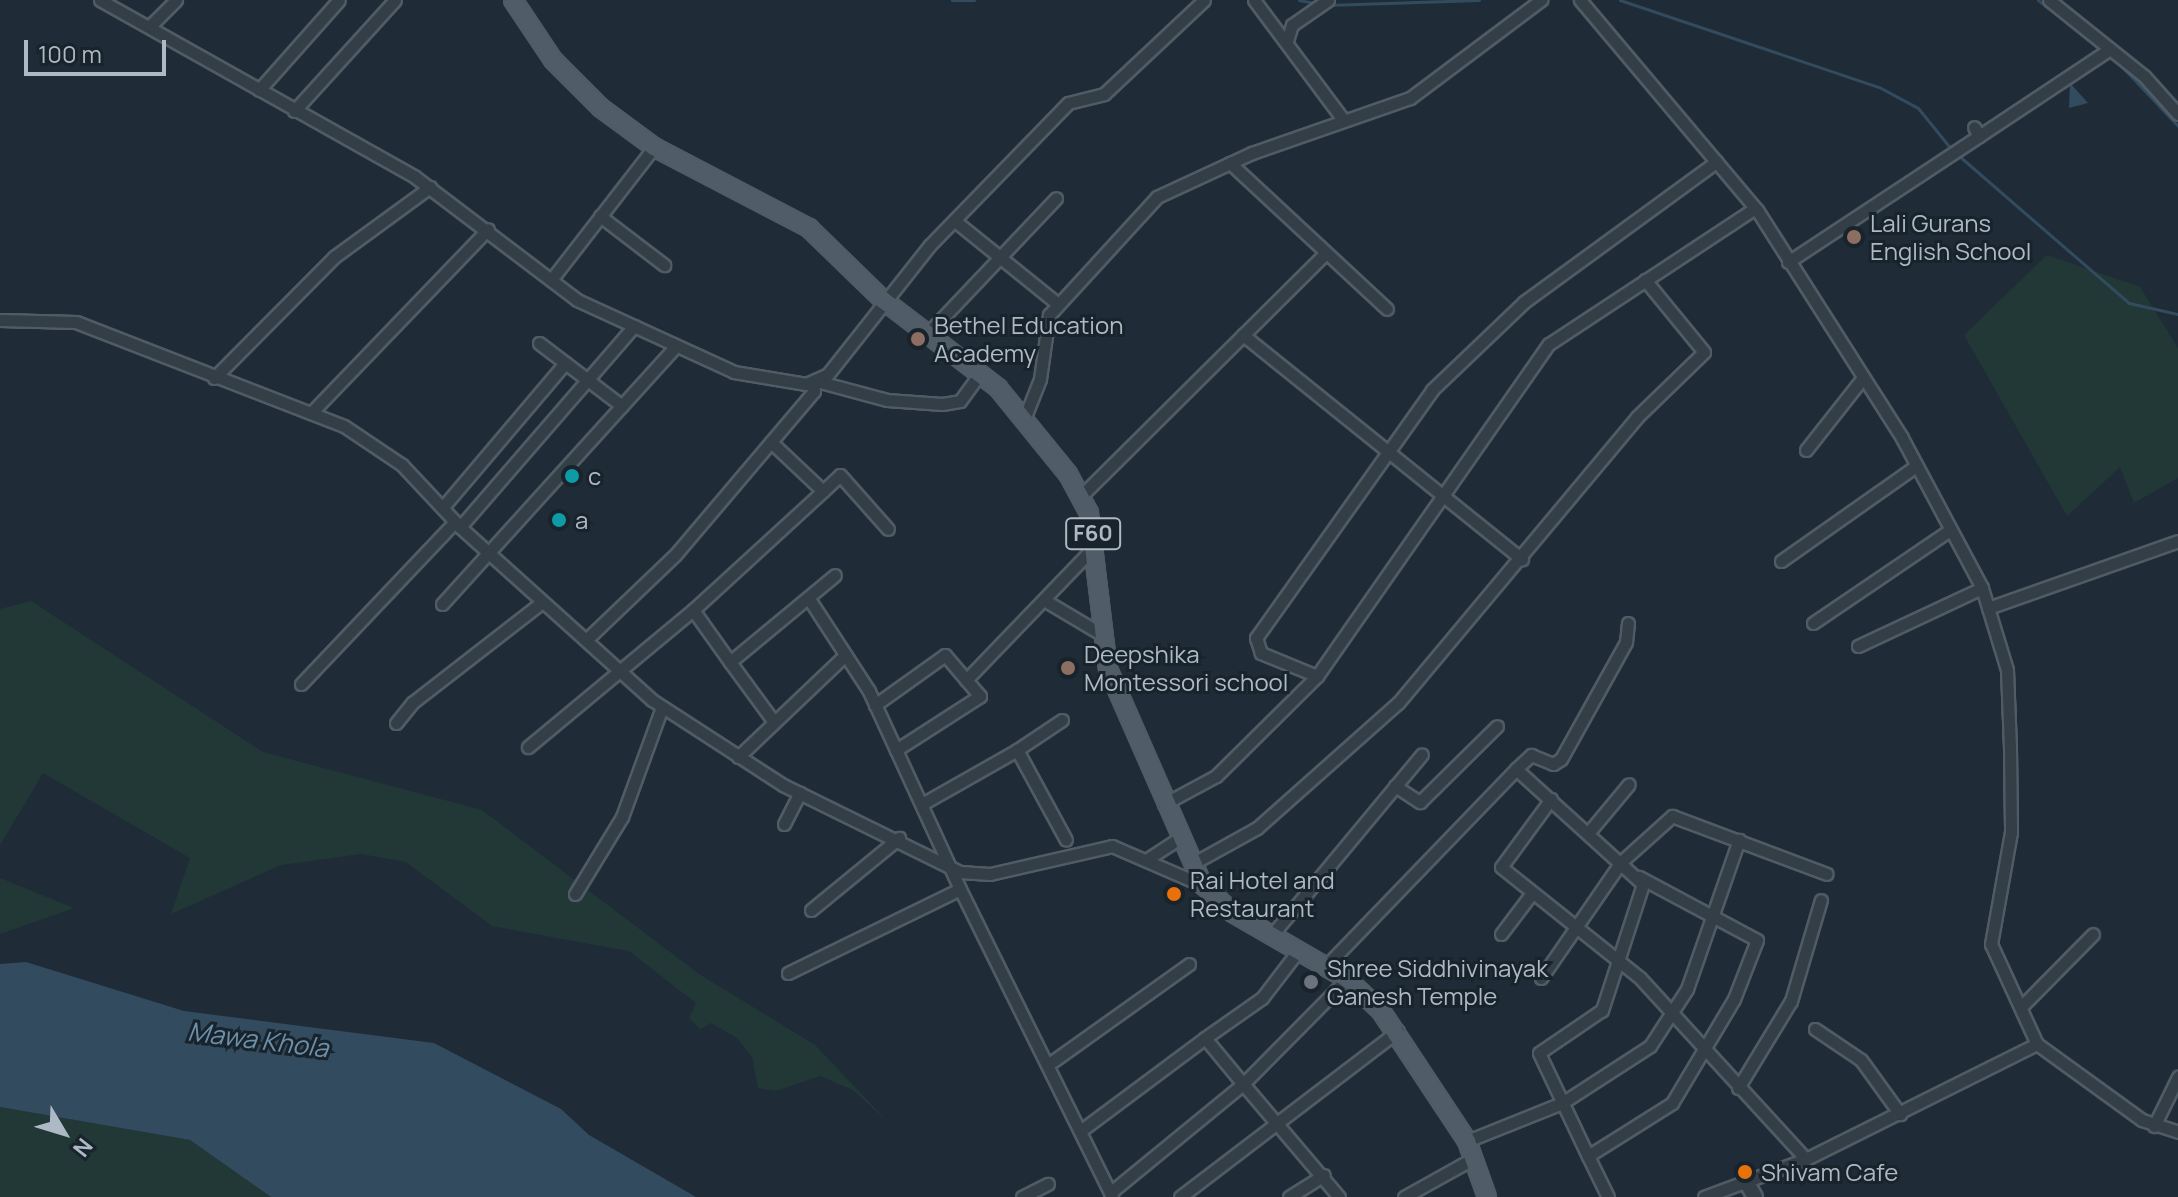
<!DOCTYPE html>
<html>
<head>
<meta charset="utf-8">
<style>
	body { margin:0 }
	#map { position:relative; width:2178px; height:1197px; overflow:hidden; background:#1f2c37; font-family:Manrope,sans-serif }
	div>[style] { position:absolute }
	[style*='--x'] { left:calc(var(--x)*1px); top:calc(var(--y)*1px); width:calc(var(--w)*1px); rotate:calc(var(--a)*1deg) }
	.green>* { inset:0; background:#213837 }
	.water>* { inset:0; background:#324b5f }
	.stream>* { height:3px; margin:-1.5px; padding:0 1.5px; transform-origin:1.5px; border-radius:1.5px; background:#324b5f }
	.roads { filter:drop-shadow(2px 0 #505c65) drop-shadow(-2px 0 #505c65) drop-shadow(0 2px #505c65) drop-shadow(0 -2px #505c65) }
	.minor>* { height:11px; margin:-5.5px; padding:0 5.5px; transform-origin:5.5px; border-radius:5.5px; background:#333e47 }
	.tertiary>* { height:14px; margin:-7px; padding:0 7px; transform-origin:7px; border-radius:7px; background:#333e47 }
	.primary>* { height:16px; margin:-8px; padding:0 8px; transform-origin:8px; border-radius:8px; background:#505d68 }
	.dots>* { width:22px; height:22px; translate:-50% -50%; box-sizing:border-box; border:4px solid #18232c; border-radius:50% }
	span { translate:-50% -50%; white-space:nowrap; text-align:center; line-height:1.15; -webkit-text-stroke:6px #18232c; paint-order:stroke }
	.shield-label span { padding:2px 6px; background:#18232c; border:2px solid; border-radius:6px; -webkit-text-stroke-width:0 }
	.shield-label { font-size:22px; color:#adb9c4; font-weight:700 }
	.poi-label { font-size:24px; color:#adb9c4 }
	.left { translate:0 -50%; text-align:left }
	.water-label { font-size:26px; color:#6c8faa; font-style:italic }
	.north { position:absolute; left:24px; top:1093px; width:80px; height:80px; -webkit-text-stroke:6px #18232c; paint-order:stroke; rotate:128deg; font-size:22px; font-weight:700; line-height:32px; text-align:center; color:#adb9c4 }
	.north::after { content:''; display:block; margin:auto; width:28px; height:36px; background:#adb9c4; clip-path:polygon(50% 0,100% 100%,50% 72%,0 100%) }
	.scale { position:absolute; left:24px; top:40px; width:142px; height:36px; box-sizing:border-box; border:4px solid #adb9c4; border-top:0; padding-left:10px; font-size:24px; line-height:28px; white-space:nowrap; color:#adb9c4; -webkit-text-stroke:6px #18232c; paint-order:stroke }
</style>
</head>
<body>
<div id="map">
	<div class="green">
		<i style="clip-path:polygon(2047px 255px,2140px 287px,2178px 348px,2178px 478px,2134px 503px,2120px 467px,2067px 516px,1964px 335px)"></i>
		<i style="clip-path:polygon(31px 601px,263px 752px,482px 810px,699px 974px,815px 1045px,889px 1123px,853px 1090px,820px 1076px,776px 1091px,758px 1088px,752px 1057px,737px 1038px,711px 1023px,700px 1029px,689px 1018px,696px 1003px,629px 951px,492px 926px,406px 862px,361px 854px,281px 865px,171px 914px,190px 858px,43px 773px,0 845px,0 609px)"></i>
		<i style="clip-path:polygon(0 878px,74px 908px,0 934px)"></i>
		<i style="clip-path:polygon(0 1107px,190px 1140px,271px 1197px,0 1197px)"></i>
	</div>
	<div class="water">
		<i style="clip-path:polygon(2070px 83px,2088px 103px,2069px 108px)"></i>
		<i style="clip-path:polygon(26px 962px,184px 1011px,434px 1043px,561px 1109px,589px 1135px,696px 1197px,271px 1197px,190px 1140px,0 1107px,0 964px)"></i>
	</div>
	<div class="stream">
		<i style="--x:952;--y:0;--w:22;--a:0"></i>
		<i style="--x:1299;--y:0;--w:16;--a:11"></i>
		<i style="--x:1620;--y:0;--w:273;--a:18.6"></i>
		<i style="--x:1879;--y:87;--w:44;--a:28.3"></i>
		<i style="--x:1918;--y:108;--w:54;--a:51"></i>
		<i style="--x:2038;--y:0;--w:51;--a:37.1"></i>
		<i style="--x:1327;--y:5;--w:152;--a:-1.9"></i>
		<i style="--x:2110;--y:54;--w:99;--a:46.6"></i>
		<i style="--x:1958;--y:155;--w:226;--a:40.9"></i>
		<i style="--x:2129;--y:303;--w:50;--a:12.7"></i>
	</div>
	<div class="roads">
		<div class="minor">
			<i style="--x:100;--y:0;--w:361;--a:29.3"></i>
			<i style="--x:415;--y:177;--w:203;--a:37.2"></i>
			<i style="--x:577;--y:300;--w:173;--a:24.6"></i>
			<i style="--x:734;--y:372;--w:73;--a:9.5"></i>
			<i style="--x:806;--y:384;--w:24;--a:-24"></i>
			<i style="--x:828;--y:374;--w:164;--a:-51.7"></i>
			<i style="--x:930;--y:245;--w:198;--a:-45.8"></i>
			<i style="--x:1068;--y:103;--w:37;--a:-14"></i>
			<i style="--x:1104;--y:94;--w:137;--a:-43.2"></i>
			<i style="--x:1254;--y:0;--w:147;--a:53.3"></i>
			<i style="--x:1580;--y:0;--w:275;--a:49.9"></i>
			<i style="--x:1757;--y:210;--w:270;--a:57.5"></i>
			<i style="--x:1902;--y:438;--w:170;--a:61.9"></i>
			<i style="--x:1982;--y:588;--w:86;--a:73"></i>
			<i style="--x:2007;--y:670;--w:77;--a:87.8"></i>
			<i style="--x:2010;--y:747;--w:85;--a:89.3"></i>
			<i style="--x:2011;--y:832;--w:114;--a:100.1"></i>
			<i style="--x:1991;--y:944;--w:110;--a:65.3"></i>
			<i style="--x:2049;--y:0;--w:122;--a:38.7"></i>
			<i style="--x:2144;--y:76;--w:51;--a:48.2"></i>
			<i style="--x:150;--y:26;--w:37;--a:-45"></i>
			<i style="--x:1287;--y:41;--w:17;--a:-73"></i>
			<i style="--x:1292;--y:25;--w:44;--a:-34.8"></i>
			<i style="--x:259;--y:90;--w:120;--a:-48.4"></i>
			<i style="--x:294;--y:111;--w:150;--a:-47.7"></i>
			<i style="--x:1979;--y:136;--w:157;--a:-33.6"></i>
			<i style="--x:1230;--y:163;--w:214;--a:42.9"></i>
			<i style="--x:600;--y:216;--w:81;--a:37.4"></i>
			<i style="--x:955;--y:221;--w:132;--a:38.9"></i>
			<i style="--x:1788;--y:262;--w:229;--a:-33.4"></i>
			<i style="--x:1979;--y:136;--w:10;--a:-119"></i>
			<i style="--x:551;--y:280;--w:168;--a:-52.2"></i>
			<i style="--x:0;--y:320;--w:76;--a:1.5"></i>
			<i style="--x:76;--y:322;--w:287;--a:21.2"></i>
			<i style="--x:344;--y:426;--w:70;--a:33.9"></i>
			<i style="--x:402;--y:465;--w:85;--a:46.9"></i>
			<i style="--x:460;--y:527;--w:258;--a:42"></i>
			<i style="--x:652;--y:700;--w:156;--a:33"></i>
			<i style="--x:783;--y:785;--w:197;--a:26.2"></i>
			<i style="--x:960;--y:872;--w:30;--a:4"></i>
			<i style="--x:990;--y:874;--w:125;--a:-12.9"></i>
			<i style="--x:1112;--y:846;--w:98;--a:23.4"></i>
			<i style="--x:930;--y:331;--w:183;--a:-46.5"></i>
			<i style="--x:1243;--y:335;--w:358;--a:38.8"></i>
			<i style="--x:539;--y:343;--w:104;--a:37.2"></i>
			<i style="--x:214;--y:378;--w:170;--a:-45.2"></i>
			<i style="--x:334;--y:257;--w:119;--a:-36.1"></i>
			<i style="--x:820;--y:382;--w:69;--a:15"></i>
			<i style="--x:887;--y:400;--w:55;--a:4.2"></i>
			<i style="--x:942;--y:404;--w:18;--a:-9"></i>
			<i style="--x:960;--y:401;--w:34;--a:-54"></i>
			<i style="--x:311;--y:413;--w:255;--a:-46.1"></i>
			<i style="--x:1023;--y:422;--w:46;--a:-68.4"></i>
			<i style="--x:1040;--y:379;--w:65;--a:-82"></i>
			<i style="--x:1049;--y:315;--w:160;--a:-47.5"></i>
			<i style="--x:1157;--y:197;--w:105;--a:-24.9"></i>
			<i style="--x:1252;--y:153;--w:167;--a:-19.2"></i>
			<i style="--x:1410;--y:98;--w:164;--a:-36.8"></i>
			<i style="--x:771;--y:442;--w:71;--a:43.3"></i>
			<i style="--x:823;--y:491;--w:176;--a:137.5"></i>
			<i style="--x:693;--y:610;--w:64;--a:54.6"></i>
			<i style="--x:730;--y:662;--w:136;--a:-39.6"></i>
			<i style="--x:1806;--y:450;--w:89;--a:-51.8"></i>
			<i style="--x:823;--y:491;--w:23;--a:-43"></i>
			<i style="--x:840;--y:475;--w:72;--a:48.4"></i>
			<i style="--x:1082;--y:495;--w:342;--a:-44.8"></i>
			<i style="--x:443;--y:507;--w:189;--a:-49.7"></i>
			<i style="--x:460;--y:527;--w:266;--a:-49.1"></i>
			<i style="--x:1781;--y:561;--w:165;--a:-35.1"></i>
			<i style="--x:1044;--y:600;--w:69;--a:30.7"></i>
			<i style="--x:442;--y:604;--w:348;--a:-47.8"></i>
			<i style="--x:1988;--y:608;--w:201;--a:-19.4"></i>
			<i style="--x:1813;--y:623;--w:166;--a:-34.2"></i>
			<i style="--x:586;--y:640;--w:123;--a:-43.7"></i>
			<i style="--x:675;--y:555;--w:215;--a:-49.7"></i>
			<i style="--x:814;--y:391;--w:8;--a:-97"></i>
			<i style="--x:1858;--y:646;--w:137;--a:-25.1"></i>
			<i style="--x:730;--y:662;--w:74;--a:53.7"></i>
			<i style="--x:1317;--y:676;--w:61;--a:-157.7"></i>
			<i style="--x:1261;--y:653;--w:16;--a:-108"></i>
			<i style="--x:1256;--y:638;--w:304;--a:-54.6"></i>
			<i style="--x:1432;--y:390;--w:127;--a:-43.7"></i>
			<i style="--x:1524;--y:302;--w:238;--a:-36.1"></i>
			<i style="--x:966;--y:680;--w:186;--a:-46.1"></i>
			<i style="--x:301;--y:684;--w:224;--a:-46.5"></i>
			<i style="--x:875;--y:705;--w:86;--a:-35.5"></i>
			<i style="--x:945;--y:655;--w:54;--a:49.5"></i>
			<i style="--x:980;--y:696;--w:100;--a:147.3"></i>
			<i style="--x:396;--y:723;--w:26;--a:-51"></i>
			<i style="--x:412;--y:703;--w:165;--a:-37.8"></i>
			<i style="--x:528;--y:747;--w:214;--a:-39.7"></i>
			<i style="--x:1017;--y:750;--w:54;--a:-33.7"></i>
			<i style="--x:738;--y:757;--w:148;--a:-43.6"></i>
			<i style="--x:1516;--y:769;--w:21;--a:-43"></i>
			<i style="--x:1531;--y:755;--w:24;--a:22"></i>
			<i style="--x:1553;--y:764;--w:9;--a:-32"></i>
			<i style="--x:1561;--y:759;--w:134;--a:-60.9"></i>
			<i style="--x:1626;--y:642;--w:19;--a:-84"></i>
			<i style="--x:1395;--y:786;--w:30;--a:33"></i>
			<i style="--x:1420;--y:802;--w:108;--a:-44.6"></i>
			<i style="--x:1551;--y:799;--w:84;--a:126.3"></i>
			<i style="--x:1501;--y:867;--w:178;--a:38.6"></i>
			<i style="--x:1640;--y:978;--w:246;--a:47.5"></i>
			<i style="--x:922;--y:804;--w:109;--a:-29.6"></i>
			<i style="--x:1017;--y:750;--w:102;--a:61.4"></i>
			<i style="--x:1164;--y:804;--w:59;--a:-28.3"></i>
			<i style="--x:1216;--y:776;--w:142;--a:-44.7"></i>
			<i style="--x:1317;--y:676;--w:405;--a:-55.1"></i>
			<i style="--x:1549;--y:344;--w:247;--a:-33.4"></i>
			<i style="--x:784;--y:824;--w:35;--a:-63"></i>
			<i style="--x:1589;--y:832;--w:62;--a:-50.2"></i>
			<i style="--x:1149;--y:858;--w:37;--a:-33"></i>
			<i style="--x:1192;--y:864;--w:74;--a:-29"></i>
			<i style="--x:1257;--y:828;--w:188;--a:-41.6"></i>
			<i style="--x:1398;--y:703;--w:373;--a:-50.1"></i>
			<i style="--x:1637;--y:417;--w:93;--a:-44.1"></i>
			<i style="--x:1704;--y:352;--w:93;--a:-129.3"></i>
			<i style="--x:960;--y:889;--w:343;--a:63.7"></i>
			<i style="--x:575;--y:894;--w:90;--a:-58.6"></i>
			<i style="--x:622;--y:817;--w:117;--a:-70"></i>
			<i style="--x:811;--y:910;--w:114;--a:-39.3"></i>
			<i style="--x:1501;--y:934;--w:51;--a:-52.9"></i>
			<i style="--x:1271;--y:936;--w:236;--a:-50.3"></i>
			<i style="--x:1326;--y:966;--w:274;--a:-46"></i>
			<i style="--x:1516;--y:769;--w:171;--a:42.2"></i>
			<i style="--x:1643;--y:884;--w:133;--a:108"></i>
			<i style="--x:1602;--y:1010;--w:76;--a:145.7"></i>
			<i style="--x:1539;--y:1053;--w:114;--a:64.6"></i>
			<i style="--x:788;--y:973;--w:191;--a:-26"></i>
			<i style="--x:960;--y:889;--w:218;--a:-114.7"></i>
			<i style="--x:869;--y:691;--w:110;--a:-123.1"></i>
			<i style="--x:1541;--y:978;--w:141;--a:-55.4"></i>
			<i style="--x:1621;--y:862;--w:69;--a:-42"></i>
			<i style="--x:1672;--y:816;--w:165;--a:20.5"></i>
			<i style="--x:2024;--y:1004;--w:98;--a:-45.4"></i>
			<i style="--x:1815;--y:1029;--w:55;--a:34"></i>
			<i style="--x:1861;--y:1060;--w:67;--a:54.2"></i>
			<i style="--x:1205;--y:1038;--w:70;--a:-35.1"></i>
			<i style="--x:1262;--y:998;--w:59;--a:-52.5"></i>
			<i style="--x:1049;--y:1064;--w:172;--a:-35.5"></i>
			<i style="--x:1738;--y:1088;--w:102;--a:-58.7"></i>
			<i style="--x:1791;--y:1001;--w:105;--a:-73.5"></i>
			<i style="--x:2154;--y:1126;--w:55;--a:-63.9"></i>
			<i style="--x:1083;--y:1129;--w:152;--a:-36.7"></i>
			<i style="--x:1205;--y:1038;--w:60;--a:50.4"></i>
			<i style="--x:1243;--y:1084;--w:172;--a:140.7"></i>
			<i style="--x:1467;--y:1141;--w:102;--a:-21.8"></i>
			<i style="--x:1562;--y:1103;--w:105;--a:-32.9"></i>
			<i style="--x:1650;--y:1046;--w:68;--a:-57"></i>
			<i style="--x:1687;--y:989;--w:158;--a:-70.8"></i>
			<i style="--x:1022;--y:1197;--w:29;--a:-27"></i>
			<i style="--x:1180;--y:1197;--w:274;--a:-37.3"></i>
			<i style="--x:1289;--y:1197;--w:41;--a:-32.2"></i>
			<i style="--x:1339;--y:1197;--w:148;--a:-130.3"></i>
			<i style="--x:1243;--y:1084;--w:148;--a:-45.3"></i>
			<i style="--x:1404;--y:1197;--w:80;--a:-29.1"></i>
			<i style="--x:1608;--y:1197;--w:46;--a:-116"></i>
			<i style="--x:1588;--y:1156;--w:99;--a:-32.2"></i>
			<i style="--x:1672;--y:1103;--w:121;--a:-59.2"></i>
			<i style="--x:1734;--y:999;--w:63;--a:-68.7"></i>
			<i style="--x:1757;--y:940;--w:134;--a:-151.9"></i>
			<i style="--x:1704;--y:1197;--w:109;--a:-20.4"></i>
			<i style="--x:1806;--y:1159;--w:258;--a:-26.5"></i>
			<i style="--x:2037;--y:1044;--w:130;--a:35.9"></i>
			<i style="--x:2142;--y:1120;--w:38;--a:18"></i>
		</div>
		<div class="tertiary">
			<i style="--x:1748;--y:1185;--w:14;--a:60"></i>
		</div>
		<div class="primary">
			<i style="--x:513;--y:0;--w:72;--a:56.3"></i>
			<i style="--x:553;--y:60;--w:68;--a:45"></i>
			<i style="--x:601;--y:108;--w:66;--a:36.3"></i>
			<i style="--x:654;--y:147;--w:175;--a:27.6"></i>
			<i style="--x:809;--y:228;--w:103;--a:44.2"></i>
			<i style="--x:883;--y:300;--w:145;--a:37.4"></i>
			<i style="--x:998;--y:388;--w:111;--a:50.9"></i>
			<i style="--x:1068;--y:474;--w:44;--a:61.7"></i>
			<i style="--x:1089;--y:513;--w:157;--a:83.1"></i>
			<i style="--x:1108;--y:669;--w:236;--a:66.3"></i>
			<i style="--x:1203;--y:885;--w:41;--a:43"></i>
			<i style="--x:1233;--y:913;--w:132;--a:30.1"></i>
			<i style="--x:1347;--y:979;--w:47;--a:43.3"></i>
			<i style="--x:1381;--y:1011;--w:156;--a:56.5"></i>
			<i style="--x:1467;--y:1141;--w:59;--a:70.3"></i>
		</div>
	</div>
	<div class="dots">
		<i style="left:1854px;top:237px;background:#8d6e63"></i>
		<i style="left:918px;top:339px;background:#8d6e63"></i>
		<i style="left:572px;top:476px;background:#0f9aa8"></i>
		<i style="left:559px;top:520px;background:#0f9aa8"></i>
		<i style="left:1068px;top:668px;background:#8d6e63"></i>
		<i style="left:1174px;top:894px;background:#e8710a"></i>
		<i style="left:1311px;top:982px;background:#6b7280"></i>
		<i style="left:1745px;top:1172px;background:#e8710a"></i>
	</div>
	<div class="shield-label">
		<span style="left:1093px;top:534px">F60</span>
	</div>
	<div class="poi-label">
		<span class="left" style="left:1870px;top:237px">Lali Gurans<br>English School</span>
		<span class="left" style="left:934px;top:339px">Bethel Education<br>Academy</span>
		<span class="left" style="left:588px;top:476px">c</span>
		<span class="left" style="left:575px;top:520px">a</span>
		<span class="left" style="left:1084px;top:668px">Deepshika<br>Montessori school</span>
		<span class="left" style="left:1190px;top:894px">Rai Hotel and<br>Restaurant</span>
		<span class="left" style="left:1327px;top:982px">Shree Siddhivinayak<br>Ganesh Temple</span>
		<span class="left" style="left:1761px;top:1172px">Shivam Cafe</span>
	</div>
	<div class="water-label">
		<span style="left:258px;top:1040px;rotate:7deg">Mawa Khola</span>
	</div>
	<div class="north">N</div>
	<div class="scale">100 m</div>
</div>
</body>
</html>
